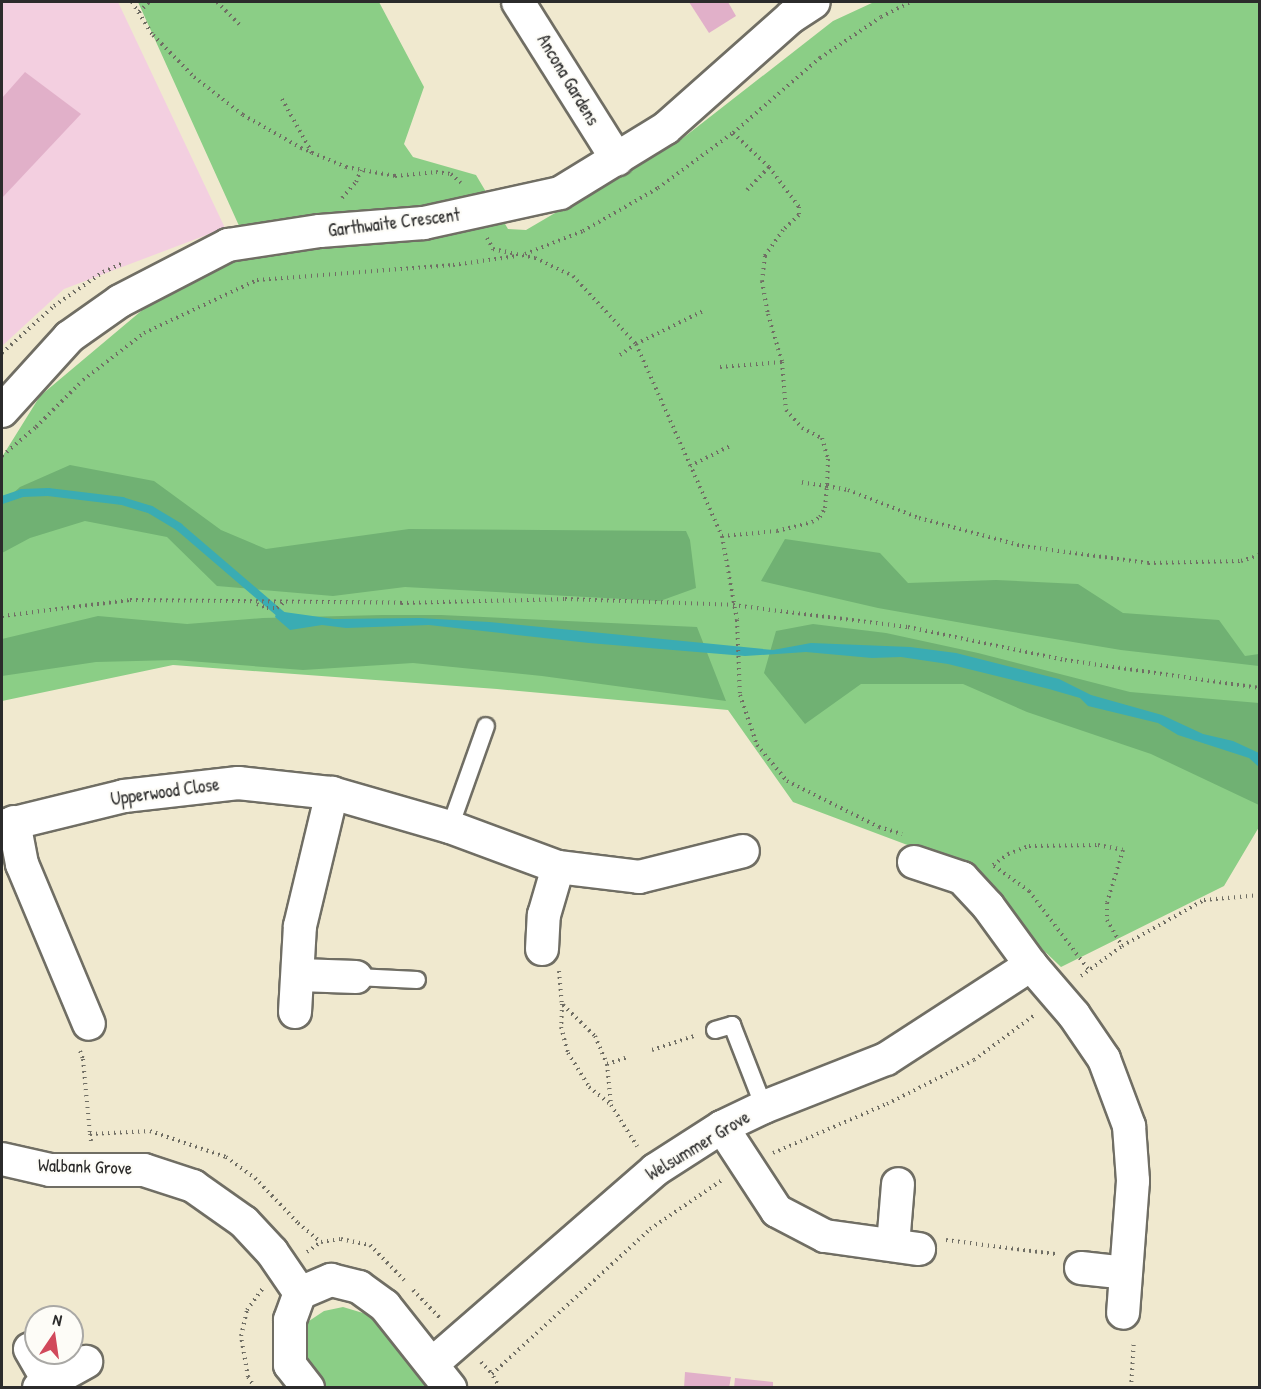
<!DOCTYPE html>
<html>
<head>
<meta charset="utf-8">
<style>
	body { margin:0 }
	#map { position:relative; width:1261px; height:1389px; overflow:hidden; background:#f0e9cf; font-family:"Patrick Hand",sans-serif }
	div>[style] { position:absolute }
	[style*='--x'] { left:calc(var(--x)*1px); top:calc(var(--y)*1px); width:calc(var(--w)*1px); rotate:calc(var(--a)*1deg) }
	.built>* { inset:0; background:#f3cfe0 }
	.green>* { inset:0; background:#8bce86 }
	.forest>* { inset:0; background:#70b173 }
	.water>* { inset:0; background:#3aacb3 }
	.stream>* { height:8px; margin:-4px; padding:0 4px; transform-origin:4px; border-radius:4px; background:#3aacb3 }
	.building>* { inset:0; background:#e1b0c9 }
	.path>* { height:4px; margin-top:-2px; transform-origin:0; background:repeating-linear-gradient(90deg,#706e64 0 1.5px,transparent 0 6px) }
	.roads { filter:drop-shadow(2px 0 #706e64) drop-shadow(-2px 0 #706e64) drop-shadow(0 2px #706e64) drop-shadow(0 -2px #706e64) }
	.service>* { height:16px; margin:-8px; padding:0 8px; transform-origin:8px; border-radius:8px; background:#fff }
	.minor>* { height:32px; margin:-16px; padding:0 16px; transform-origin:16px; border-radius:16px; background:#fff }
	span { translate:-50% -50%; white-space:nowrap; text-align:center; line-height:1.15; -webkit-text-stroke:4.5px #fdfcf7; paint-order:stroke }
	.street-label { font-size:18px; color:#2b2b2b }
	.frame { position:absolute; inset:0; border:3px solid #2b2b2b; pointer-events:none }
	.north { position:absolute; left:24px; top:1305px; width:60px; height:60px; box-sizing:border-box; background:#fdfcf7; border:2px solid #a9a8a5; border-radius:50%; rotate:13deg; font-size:16px; font-weight:700; line-height:24px; text-align:center; color:#2b2b2b }
	.north::after { content:''; display:block; margin:auto; width:21px; height:27px; background:#d1495b; clip-path:polygon(50% 0,100% 100%,50% 72%,0 100%) }
</style>
</head>
<body>
<div id="map">
	<div class="built">
		<i style="clip-path:polygon(2px 2px,118px 2px,225px 228px,64px 289px,2px 346px)"></i>
	</div>
	<div class="green">
		<i style="clip-path:polygon(138px 2px,379px 2px,424px 87px,404px 144px,413px 157px,476px 175px,508px 229px,526px 230px,683px 138px,833px 21px,874px 2px,1259px 2px,1259px 827px,1224px 886px,1061px 967px,950px 861px,793px 802px,728px 710px,497px 689px,173px 665px,2px 701px,2px 457px,40px 396px,240px 228px)"></i>
		<i style="clip-path:polygon(343px 1307px,373px 1316px,430px 1387px,323px 1387px,303px 1362px,306px 1323px,324px 1311px)"></i>
	</div>
	<div class="forest">
		<i style="clip-path:polygon(70px 465px,154px 481px,221px 530px,266px 549px,409px 529px,686px 531px,690px 540px,696px 588px,660px 601px,405px 587px,333px 596px,217px 586px,167px 537px,85px 521px,30px 538px,2px 553px,2px 503px,20px 487px)"></i>
		<i style="clip-path:polygon(785px 539px,880px 553px,908px 583px,996px 580px,1078px 584px,1123px 613px,1219px 620px,1245px 656px,1259px 654px,1259px 666px,1121px 650px,1013px 632px,878px 608px,761px 581px)"></i>
		<i style="clip-path:polygon(382px 615px,441px 615px,697px 627px,726px 701px,542px 676px,413px 663px,303px 670px,176px 660px,96px 662px,2px 676px,2px 639px,98px 616px,187px 624px,263px 618px)"></i>
		<i style="clip-path:polygon(813px 624px,886px 633px,978px 653px,1130px 692px,1259px 703px,1259px 805px,1151px 754px,1027px 712px,963px 684px,861px 684px,805px 724px,764px 673px,776px 631px)"></i>
	</div>
	<div class="water">
		<i style="clip-path:polygon(277px 611px,334px 619px,419px 618px,489px 622px,773px 650px,811px 643px,910px 647px,956px 653px,1059px 679px,1091px 695px,1162px 715px,1203px 734px,1233px 741px,1259px 753px,1259px 767px,1249px 758px,1178px 735px,1158px 723px,1088px 706px,1080px 698px,1049px 689px,948px 664px,901px 657px,872px 658px,806px 652px,745px 656px,589px 643px,429px 625px,346px 628px,322px 625px,290px 630px,275px 617px)"></i>
	</div>
	<div class="stream">
		<i style="--x:2;--y:500;--w:21;--a:-19"></i>
		<i style="--x:22;--y:493;--w:26;--a:-2"></i>
		<i style="--x:48;--y:492;--w:75;--a:6.9"></i>
		<i style="--x:122;--y:501;--w:30;--a:17"></i>
		<i style="--x:151;--y:510;--w:33;--a:31"></i>
		<i style="--x:179;--y:527;--w:138;--a:40.6"></i>
	</div>
	<div class="building">
		<i style="clip-path:polygon(689px 2px,728px 2px,736px 16px,709px 33px)"></i>
		<i style="clip-path:polygon(25px 72px,81px 114px,2px 198px,2px 98px)"></i>
		<i style="clip-path:polygon(685px 1372px,731px 1377px,729px 1388px,684px 1388px)"></i>
		<i style="clip-path:polygon(735px 1378px,773px 1382px,773px 1388px,734px 1388px)"></i>
	</div>
	<div class="path">
		<i style="--x:132;--y:2;--w:39;--a:58"></i>
		<i style="--x:153;--y:35;--w:59;--a:45.7"></i>
		<i style="--x:194;--y:77;--w:62;--a:37.8"></i>
		<i style="--x:243;--y:115;--w:67;--a:29.6"></i>
		<i style="--x:301;--y:148;--w:49;--a:22.9"></i>
		<i style="--x:346;--y:167;--w:50;--a:10.4"></i>
		<i style="--x:395;--y:176;--w:41;--a:-5.6"></i>
		<i style="--x:436;--y:172;--w:15;--a:8"></i>
		<i style="--x:451;--y:174;--w:13;--a:42"></i>
		<i style="--x:217;--y:2;--w:33;--a:45"></i>
		<i style="--x:139;--y:12;--w:14;--a:-45"></i>
		<i style="--x:282;--y:99;--w:62;--a:60.9"></i>
		<i style="--x:733;--y:133;--w:50;--a:43.4"></i>
		<i style="--x:769;--y:167;--w:50;--a:53.1"></i>
		<i style="--x:799;--y:207;--w:8;--a:90"></i>
		<i style="--x:799;--y:215;--w:22;--a:137"></i>
		<i style="--x:783;--y:230;--w:32;--a:125"></i>
		<i style="--x:765;--y:256;--w:25;--a:97"></i>
		<i style="--x:762;--y:281;--w:34;--a:80"></i>
		<i style="--x:768;--y:314;--w:50;--a:73.7"></i>
		<i style="--x:782;--y:362;--w:48;--a:85.2"></i>
		<i style="--x:786;--y:410;--w:24;--a:48"></i>
		<i style="--x:802;--y:428;--w:22;--a:27"></i>
		<i style="--x:822;--y:438;--w:22;--a:74"></i>
		<i style="--x:828;--y:459;--w:27;--a:92"></i>
		<i style="--x:827;--y:486;--w:21;--a:11"></i>
		<i style="--x:848;--y:490;--w:76;--a:21.5"></i>
		<i style="--x:919;--y:518;--w:107;--a:15.2"></i>
		<i style="--x:1022;--y:546;--w:127;--a:7.7"></i>
		<i style="--x:1148;--y:563;--w:93;--a:-1.2"></i>
		<i style="--x:1241;--y:561;--w:20;--a:-18"></i>
		<i style="--x:747;--y:190;--w:32;--a:-46"></i>
		<i style="--x:342;--y:198;--w:21;--a:-49"></i>
		<i style="--x:356;--y:182;--w:13;--a:-67"></i>
		<i style="--x:487;--y:238;--w:13;--a:61"></i>
		<i style="--x:493;--y:249;--w:43;--a:12.1"></i>
		<i style="--x:535;--y:258;--w:42;--a:25.3"></i>
		<i style="--x:573;--y:276;--w:93;--a:47.2"></i>
		<i style="--x:636;--y:344;--w:210;--a:65.9"></i>
		<i style="--x:722;--y:536;--w:85;--a:79.9"></i>
		<i style="--x:737;--y:620;--w:75;--a:87.7"></i>
		<i style="--x:740;--y:695;--w:53;--a:71.2"></i>
		<i style="--x:757;--y:745;--w:47;--a:50.2"></i>
		<i style="--x:787;--y:781;--w:103;--a:26.6"></i>
		<i style="--x:879;--y:827;--w:24;--a:17"></i>
		<i style="--x:525;--y:254;--w:62;--a:-21.6"></i>
		<i style="--x:583;--y:231;--w:86;--a:-29.8"></i>
		<i style="--x:658;--y:188;--w:93;--a:-36.3"></i>
		<i style="--x:733;--y:133;--w:115;--a:-40.8"></i>
		<i style="--x:820;--y:58;--w:73;--a:-33.9"></i>
		<i style="--x:881;--y:17;--w:34;--a:-27"></i>
		<i style="--x:2;--y:353;--w:70;--a:-42.1"></i>
		<i style="--x:54;--y:306;--w:60;--a:-34.8"></i>
		<i style="--x:103;--y:272;--w:22;--a:-24"></i>
		<i style="--x:620;--y:355;--w:19;--a:-35"></i>
		<i style="--x:636;--y:344;--w:75;--a:-26.2"></i>
		<i style="--x:720;--y:367;--w:62;--a:-4.6"></i>
		<i style="--x:2;--y:456;--w:45;--a:-40.5"></i>
		<i style="--x:36;--y:427;--w:66;--a:-45"></i>
		<i style="--x:83;--y:380;--w:77;--a:-37.6"></i>
		<i style="--x:144;--y:333;--w:125;--a:-25.1"></i>
		<i style="--x:257;--y:280;--w:197;--a:-4.4"></i>
		<i style="--x:453;--y:265;--w:65;--a:-8"></i>
		<i style="--x:690;--y:466;--w:45;--a:-26.6"></i>
		<i style="--x:722;--y:536;--w:55;--a:-5.2"></i>
		<i style="--x:777;--y:531;--w:36;--a:-14"></i>
		<i style="--x:812;--y:522;--w:9;--a:-32"></i>
		<i style="--x:820;--y:517;--w:10;--a:-61"></i>
		<i style="--x:825;--y:508;--w:22;--a:-85"></i>
		<i style="--x:827;--y:486;--w:28;--a:-172"></i>
		<i style="--x:257;--y:604;--w:11;--a:22"></i>
		<i style="--x:267;--y:608;--w:10;--a:0"></i>
		<i style="--x:277;--y:608;--w:8;--a:-40"></i>
		<i style="--x:2;--y:616;--w:129;--a:-7.1"></i>
		<i style="--x:130;--y:600;--w:271;--a:0.6"></i>
		<i style="--x:401;--y:603;--w:164;--a:-1.4"></i>
		<i style="--x:565;--y:599;--w:168;--a:2"></i>
		<i style="--x:733;--y:605;--w:176;--a:7.2"></i>
		<i style="--x:908;--y:627;--w:160;--a:11.9"></i>
		<i style="--x:1065;--y:660;--w:197;--a:8.2"></i>
		<i style="--x:993;--y:865;--w:19;--a:-36"></i>
		<i style="--x:1008;--y:854;--w:22;--a:-21"></i>
		<i style="--x:1029;--y:846;--w:69;--a:-0.8"></i>
		<i style="--x:1098;--y:845;--w:25;--a:11"></i>
		<i style="--x:1123;--y:850;--w:55;--a:106.8"></i>
		<i style="--x:1107;--y:903;--w:17;--a:90"></i>
		<i style="--x:1107;--y:920;--w:30;--a:60"></i>
		<i style="--x:994;--y:866;--w:43;--a:35.5"></i>
		<i style="--x:1029;--y:891;--w:98;--a:52.9"></i>
		<i style="--x:559;--y:971;--w:33;--a:85"></i>
		<i style="--x:562;--y:1004;--w:23;--a:92"></i>
		<i style="--x:561;--y:1027;--w:27;--a:75"></i>
		<i style="--x:568;--y:1053;--w:40;--a:58"></i>
		<i style="--x:589;--y:1087;--w:28;--a:39"></i>
		<i style="--x:611;--y:1105;--w:49;--a:57.6"></i>
		<i style="--x:1081;--y:976;--w:51;--a:-36.2"></i>
		<i style="--x:1122;--y:946;--w:94;--a:-29.3"></i>
		<i style="--x:1204;--y:900;--w:56;--a:-5.1"></i>
		<i style="--x:563;--y:1005;--w:45;--a:44.1"></i>
		<i style="--x:595;--y:1036;--w:30;--a:67"></i>
		<i style="--x:607;--y:1064;--w:40;--a:84.3"></i>
		<i style="--x:652;--y:1050;--w:44;--a:-18.4"></i>
		<i style="--x:80;--y:1051;--w:9;--a:69"></i>
		<i style="--x:83;--y:1059;--w:75;--a:84.7"></i>
		<i style="--x:607;--y:1064;--w:23;--a:-18"></i>
		<i style="--x:91;--y:1141;--w:7;--a:-98"></i>
		<i style="--x:90;--y:1134;--w:60;--a:-2.9"></i>
		<i style="--x:150;--y:1131;--w:80;--a:18.9"></i>
		<i style="--x:226;--y:1157;--w:36;--a:36"></i>
		<i style="--x:255;--y:1178;--w:62;--a:46.3"></i>
		<i style="--x:298;--y:1223;--w:30;--a:40"></i>
		<i style="--x:773;--y:1153;--w:124;--a:-23.3"></i>
		<i style="--x:887;--y:1104;--w:97;--a:-26.8"></i>
		<i style="--x:974;--y:1060;--w:77;--a:-36.6"></i>
		<i style="--x:946;--y:1240;--w:110;--a:7.3"></i>
		<i style="--x:307;--y:1252;--w:17;--a:-36"></i>
		<i style="--x:321;--y:1242;--w:20;--a:-9"></i>
		<i style="--x:341;--y:1239;--w:30;--a:12"></i>
		<i style="--x:370;--y:1245;--w:49;--a:45.8"></i>
		<i style="--x:413;--y:1290;--w:40;--a:46"></i>
		<i style="--x:481;--y:1362;--w:16;--a:47"></i>
		<i style="--x:255;--y:1388;--w:13;--a:-122"></i>
		<i style="--x:248;--y:1377;--w:42;--a:-99.7"></i>
		<i style="--x:241;--y:1336;--w:27;--a:-77"></i>
		<i style="--x:247;--y:1310;--w:26;--a:-54"></i>
		<i style="--x:500;--y:1388;--w:16;--a:-120"></i>
		<i style="--x:492;--y:1374;--w:214;--a:-42.5"></i>
		<i style="--x:650;--y:1229;--w:87;--a:-34.2"></i>
		<i style="--x:1131;--y:1388;--w:48;--a:-86.4"></i>
	</div>
	<div class="roads">
		<div class="service">
			<i style="--x:450;--y:827;--w:107;--a:-70.4"></i>
			<i style="--x:356;--y:977;--w:61;--a:2.8"></i>
			<i style="--x:715;--y:1030;--w:18;--a:-16"></i>
			<i style="--x:732;--y:1025;--w:88;--a:68.7"></i>
		</div>
		<div class="minor">
			<i style="--x:518;--y:2;--w:186;--a:57.8"></i>
			<i style="--x:2;--y:411;--w:100;--a:-47.8"></i>
			<i style="--x:69;--y:337;--w:62;--a:-35.2"></i>
			<i style="--x:120;--y:301;--w:122;--a:-27.4"></i>
			<i style="--x:228;--y:245;--w:93;--a:-8.7"></i>
			<i style="--x:320;--y:231;--w:104;--a:-4.4"></i>
			<i style="--x:424;--y:223;--w:139;--a:-12.4"></i>
			<i style="--x:560;--y:193;--w:124;--a:-31.5"></i>
			<i style="--x:666;--y:128;--w:167;--a:-41.6"></i>
			<i style="--x:791;--y:17;--w:27;--a:-33"></i>
			<i style="--x:14;--y:822;--w:43;--a:79.2"></i>
			<i style="--x:22;--y:864;--w:173;--a:67.3"></i>
			<i style="--x:2;--y:826;--w:126;--a:-13.8"></i>
			<i style="--x:124;--y:796;--w:115;--a:-6.5"></i>
			<i style="--x:238;--y:783;--w:95;--a:6.1"></i>
			<i style="--x:332;--y:793;--w:123;--a:16.1"></i>
			<i style="--x:450;--y:827;--w:115;--a:20.3"></i>
			<i style="--x:558;--y:867;--w:82;--a:7"></i>
			<i style="--x:639;--y:877;--w:107;--a:-14"></i>
			<i style="--x:914;--y:862;--w:51;--a:18.4"></i>
			<i style="--x:962;--y:878;--w:38;--a:47"></i>
			<i style="--x:988;--y:906;--w:73;--a:53.9"></i>
			<i style="--x:1031;--y:965;--w:66;--a:49.3"></i>
			<i style="--x:1074;--y:1015;--w:53;--a:55.7"></i>
			<i style="--x:1104;--y:1059;--w:72;--a:69.5"></i>
			<i style="--x:1129;--y:1126;--w:55;--a:85.8"></i>
			<i style="--x:1133;--y:1181;--w:132;--a:94.3"></i>
			<i style="--x:542;--y:949;--w:34;--a:-87"></i>
			<i style="--x:544;--y:915;--w:50;--a:-73.7"></i>
			<i style="--x:299;--y:975;--w:57;--a:2"></i>
			<i style="--x:295;--y:1012;--w:86;--a:-86.7"></i>
			<i style="--x:300;--y:926;--w:137;--a:-76.5"></i>
			<i style="--x:722;--y:1127;--w:100;--a:56.8"></i>
			<i style="--x:777;--y:1211;--w:54;--a:27.5"></i>
			<i style="--x:825;--y:1236;--w:95;--a:7.9"></i>
			<i style="--x:2;--y:1159;--w:49;--a:12.9"></i>
			<i style="--x:50;--y:1170;--w:94;--a:0"></i>
			<i style="--x:144;--y:1170;--w:52;--a:18.1"></i>
			<i style="--x:193;--y:1186;--w:62;--a:35.2"></i>
			<i style="--x:244;--y:1222;--w:41;--a:47"></i>
			<i style="--x:272;--y:1252;--w:50;--a:55.7"></i>
			<i style="--x:893;--y:1245;--w:61;--a:-85.3"></i>
			<i style="--x:1081;--y:1268;--w:45;--a:6.3"></i>
			<i style="--x:30;--y:1349;--w:38;--a:60"></i>
			<i style="--x:432;--y:1364;--w:296;--a:-41"></i>
			<i style="--x:655;--y:1170;--w:80;--a:-32.7"></i>
			<i style="--x:722;--y:1127;--w:47;--a:-25.5"></i>
			<i style="--x:764;--y:1107;--w:131;--a:-21.5"></i>
			<i style="--x:886;--y:1059;--w:173;--a:-33"></i>
			<i style="--x:39;--y:1388;--w:54;--a:-29"></i>
			<i style="--x:308;--y:1388;--w:29;--a:-128"></i>
			<i style="--x:290;--y:1365;--w:45;--a:-90"></i>
			<i style="--x:290;--y:1320;--w:29;--a:-70"></i>
			<i style="--x:300;--y:1293;--w:34;--a:-23"></i>
			<i style="--x:331;--y:1280;--w:29;--a:14"></i>
			<i style="--x:359;--y:1287;--w:32;--a:36"></i>
			<i style="--x:385;--y:1306;--w:105;--a:51.6"></i>
		</div>
	</div>
	<div class="street-label">
		<span style="left:568px;top:80px;rotate:59deg">Ancona Gardens</span>
		<span style="left:394px;top:223px;rotate:-7deg">Garthwaite Crescent</span>
		<span style="left:165px;top:792px;rotate:-8deg">Upperwood Close</span>
		<span style="left:698px;top:1146px;rotate:-31deg">Welsummer Grove</span>
		<span style="left:85px;top:1167px;rotate:2deg">Walbank Grove</span>
	</div>
	<div class="frame"></div>
	<div class="north">N</div>
</div>
</body>
</html>
